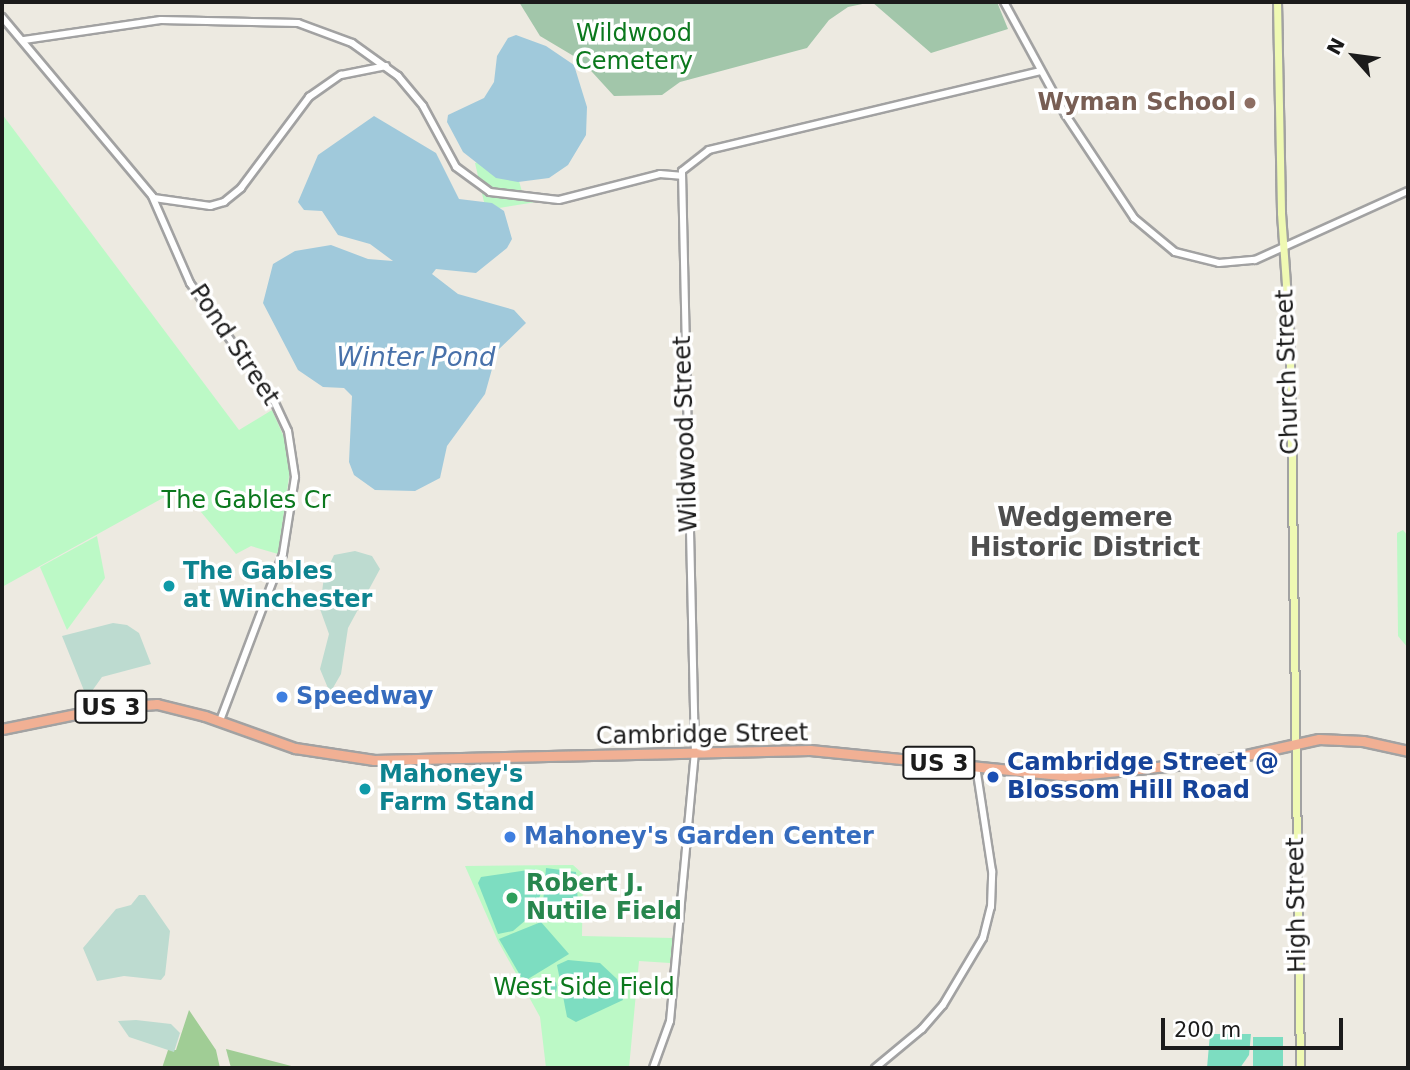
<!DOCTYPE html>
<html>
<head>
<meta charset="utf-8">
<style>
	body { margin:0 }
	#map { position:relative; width:1410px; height:1070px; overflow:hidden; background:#edeae1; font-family:"DejaVu Sans",sans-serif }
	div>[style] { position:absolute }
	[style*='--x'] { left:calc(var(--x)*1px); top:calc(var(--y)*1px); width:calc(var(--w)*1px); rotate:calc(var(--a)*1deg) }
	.forest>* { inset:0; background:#a0cd95 }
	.wetland>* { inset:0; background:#bddbd0 }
	.cemetery>* { inset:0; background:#a2c6aa }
	.park>* { inset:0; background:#bcf9c6 }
	.pitch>* { inset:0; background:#7dddc1; transform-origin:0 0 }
	.round { border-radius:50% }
	.water>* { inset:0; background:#a0c9db }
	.roads { filter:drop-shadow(2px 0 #a2a2a2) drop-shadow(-2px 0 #a2a2a2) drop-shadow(0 2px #a2a2a2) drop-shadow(0 -2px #a2a2a2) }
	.tertiary>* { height:6px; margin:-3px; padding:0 3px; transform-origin:3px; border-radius:3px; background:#fff }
	.secondary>* { height:7px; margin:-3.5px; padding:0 3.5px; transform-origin:3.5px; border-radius:3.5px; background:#eff9b3 }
	.trunk>* { height:9px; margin:-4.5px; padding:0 4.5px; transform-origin:4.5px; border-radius:4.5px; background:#f1b094 }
	.dots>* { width:19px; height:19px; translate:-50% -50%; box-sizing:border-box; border:4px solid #fff; border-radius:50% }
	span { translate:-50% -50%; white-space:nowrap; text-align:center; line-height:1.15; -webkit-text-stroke:7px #fff; paint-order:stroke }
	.shield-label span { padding:2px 5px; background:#fff; border:2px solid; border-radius:5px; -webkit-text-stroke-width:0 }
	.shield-label { font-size:23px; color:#1b1b1b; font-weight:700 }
	.park-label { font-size:24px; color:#0b781d }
	.education-label { font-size:24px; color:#785e54; font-weight:700 }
	.right { translate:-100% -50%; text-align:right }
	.street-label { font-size:24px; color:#1b1b1b }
	.culture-label { font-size:24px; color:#0d838f; font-weight:700 }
	.left { translate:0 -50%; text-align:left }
	.shop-label { font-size:24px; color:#366cbe; font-weight:700 }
	.transit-label { font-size:24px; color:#164399; font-weight:700 }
	.leisure-label { font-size:24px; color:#27864d; font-weight:700 }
	.water-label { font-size:26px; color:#4871aa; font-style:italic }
	.neighbourhood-label { font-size:26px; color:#4e4e4e; font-weight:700 }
	.frame { position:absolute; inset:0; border:4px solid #1b1b1b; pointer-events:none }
	.north { position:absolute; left:1319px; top:21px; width:70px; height:70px; -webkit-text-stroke:5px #fff; paint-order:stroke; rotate:298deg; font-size:19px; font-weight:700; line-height:28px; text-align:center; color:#1b1b1b }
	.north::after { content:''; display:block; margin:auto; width:24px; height:32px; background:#1b1b1b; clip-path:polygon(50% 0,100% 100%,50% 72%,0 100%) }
	.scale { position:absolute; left:1161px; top:1018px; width:182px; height:32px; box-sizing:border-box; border:4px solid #1b1b1b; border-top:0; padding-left:9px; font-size:21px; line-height:24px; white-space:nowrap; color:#1b1b1b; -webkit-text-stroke:5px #fff; paint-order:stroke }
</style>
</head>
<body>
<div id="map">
	<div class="forest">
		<i style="clip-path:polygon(189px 1010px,216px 1050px,220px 1068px,162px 1068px,168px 1050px,176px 1050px)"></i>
		<i style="clip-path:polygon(226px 1049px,299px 1068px,231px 1068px)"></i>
	</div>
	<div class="wetland">
		<i style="clip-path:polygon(355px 551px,372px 556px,380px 569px,348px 628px,341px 674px,330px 693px,320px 669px,329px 634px,320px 609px,324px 576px,334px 555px)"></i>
		<i style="clip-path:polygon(113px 623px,127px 625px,139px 633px,151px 664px,102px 677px,87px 698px,62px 636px)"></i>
		<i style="clip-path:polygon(139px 895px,145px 895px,170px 931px,165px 975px,161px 980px,124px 976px,97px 981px,83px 948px,116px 909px,131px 905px)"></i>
		<i style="clip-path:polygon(136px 1020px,171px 1024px,180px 1033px,174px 1052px,129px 1037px,118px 1021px)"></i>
	</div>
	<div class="cemetery">
		<i style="clip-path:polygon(519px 2px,997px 2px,1008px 29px,931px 53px,872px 2px,848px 7px,829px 20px,807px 48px,680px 82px,662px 95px,614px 96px,582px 61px,540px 36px)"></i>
	</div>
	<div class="park">
		<i style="clip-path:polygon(2px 114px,239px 430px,272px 410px,287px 444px,290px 470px,278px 554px,251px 546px,236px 554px,181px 488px,2px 587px)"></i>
		<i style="clip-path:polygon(489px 159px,519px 181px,523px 195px,536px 202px,499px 208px,484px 202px,475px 163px)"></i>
		<i style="clip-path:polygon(1403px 530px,1408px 536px,1408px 648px,1398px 636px,1397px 533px)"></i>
		<i style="clip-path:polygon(97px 536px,105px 578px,67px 630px,40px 567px)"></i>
		<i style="clip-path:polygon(573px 865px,583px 874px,582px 936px,673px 938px,670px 963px,639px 961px,629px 1068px,546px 1068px,540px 1017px,498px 941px,465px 866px)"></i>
	</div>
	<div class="pitch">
		<i style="clip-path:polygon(546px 868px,576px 872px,578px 904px,574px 904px,574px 911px,551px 910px,543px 903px)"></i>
		<i style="clip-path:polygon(535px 869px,541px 893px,533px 914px,513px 931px,498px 934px,478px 883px,481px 877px)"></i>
		<i style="clip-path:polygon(541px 922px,569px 954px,528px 979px,521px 977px,499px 939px)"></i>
		<i style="clip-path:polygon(568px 960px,600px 963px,617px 979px,623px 1000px,576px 1022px,567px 1017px,557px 965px)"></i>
		<i class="round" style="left:537px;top:977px;width:20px;height:20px"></i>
		<i style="clip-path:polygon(1210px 1034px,1251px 1034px,1249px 1055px,1240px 1068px,1207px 1068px)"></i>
		<i style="left:1253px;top:1037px;width:30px;height:31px"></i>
	</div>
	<div class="water">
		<i style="clip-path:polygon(516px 35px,546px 46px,574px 65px,587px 107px,586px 135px,568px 165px,549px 178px,518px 182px,496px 178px,463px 152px,447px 122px,448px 115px,484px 98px,494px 82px,497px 56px,508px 38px)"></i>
		<i style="clip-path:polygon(374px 116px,436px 153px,459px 199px,492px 203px,504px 211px,512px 239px,507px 248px,476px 273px,436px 269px,432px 274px,458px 294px,514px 310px,526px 323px,497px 351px,485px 394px,447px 446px,440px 478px,415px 491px,375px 490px,354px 475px,349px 462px,352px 396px,344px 388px,323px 387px,298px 370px,263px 303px,273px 264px,295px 251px,331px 245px,368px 259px,393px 261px,370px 244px,338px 235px,322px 211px,304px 210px,298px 202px,318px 155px)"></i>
	</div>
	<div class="roads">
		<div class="tertiary">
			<i style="--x:1004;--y:2;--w:128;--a:61.4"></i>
			<i style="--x:1065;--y:114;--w:125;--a:56.4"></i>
			<i style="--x:1134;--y:218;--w:53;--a:39.7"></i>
			<i style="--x:1175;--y:252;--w:45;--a:14"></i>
			<i style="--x:1219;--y:263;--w:36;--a:-5"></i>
			<i style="--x:1255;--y:260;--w:168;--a:-24.3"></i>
			<i style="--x:2;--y:17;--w:234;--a:50"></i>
			<i style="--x:152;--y:196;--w:95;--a:66.4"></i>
			<i style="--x:190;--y:283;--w:145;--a:54.6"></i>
			<i style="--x:274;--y:401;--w:33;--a:65"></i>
			<i style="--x:288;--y:431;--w:47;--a:81.3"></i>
			<i style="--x:295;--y:477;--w:78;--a:98.9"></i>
			<i style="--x:283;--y:554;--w:178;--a:110.7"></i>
			<i style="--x:24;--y:40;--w:138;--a:-8.3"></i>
			<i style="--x:161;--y:20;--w:137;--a:1.3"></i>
			<i style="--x:298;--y:23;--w:58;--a:20.3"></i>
			<i style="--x:352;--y:43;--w:57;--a:35.7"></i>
			<i style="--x:398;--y:76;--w:39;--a:50"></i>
			<i style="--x:423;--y:106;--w:69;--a:61.6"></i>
			<i style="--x:456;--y:167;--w:42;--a:36.3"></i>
			<i style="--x:490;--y:192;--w:69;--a:6.6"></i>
			<i style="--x:559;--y:200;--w:104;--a:-14.4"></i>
			<i style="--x:660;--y:174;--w:21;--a:5"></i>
			<i style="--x:154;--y:198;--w:57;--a:8.1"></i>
			<i style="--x:210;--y:206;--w:15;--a:-16"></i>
			<i style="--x:224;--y:202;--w:22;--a:-39"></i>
			<i style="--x:241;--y:188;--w:114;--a:-53.2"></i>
			<i style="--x:309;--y:97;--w:39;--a:-35"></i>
			<i style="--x:341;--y:75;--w:46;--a:-11.3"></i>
			<i style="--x:653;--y:1068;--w:50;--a:-70.1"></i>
			<i style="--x:670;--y:1021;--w:268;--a:-84.7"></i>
			<i style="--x:695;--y:754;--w:583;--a:-91.28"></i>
			<i style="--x:682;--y:171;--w:34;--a:-38"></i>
			<i style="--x:709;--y:150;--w:340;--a:-13.4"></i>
			<i style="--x:875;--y:1068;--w:61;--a:-39.7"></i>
			<i style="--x:922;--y:1029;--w:32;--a:-49"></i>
			<i style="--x:943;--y:1005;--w:78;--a:-59.2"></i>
			<i style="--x:983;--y:938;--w:32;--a:-76"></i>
			<i style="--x:991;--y:907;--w:36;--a:-88"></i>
			<i style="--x:992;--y:871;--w:105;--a:-98.7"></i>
		</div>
		<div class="secondary">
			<i style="--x:1277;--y:2;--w:211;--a:88.9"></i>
			<i style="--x:1281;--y:213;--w:130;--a:86"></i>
			<i style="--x:1290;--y:343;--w:725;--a:89.21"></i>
		</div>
		<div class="trunk">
			<i style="--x:2;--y:729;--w:105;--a:-11.5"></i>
			<i style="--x:105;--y:708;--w:52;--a:-4.4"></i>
			<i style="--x:157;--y:704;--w:49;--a:14"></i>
			<i style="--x:205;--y:716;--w:96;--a:19.6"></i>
			<i style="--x:295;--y:748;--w:80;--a:8.6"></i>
			<i style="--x:374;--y:760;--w:436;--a:-1.3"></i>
			<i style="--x:810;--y:750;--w:261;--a:5.7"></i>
			<i style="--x:1070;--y:776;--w:155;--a:-5.9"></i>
			<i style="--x:1224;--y:760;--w:97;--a:-12.5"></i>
			<i style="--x:1319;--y:739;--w:44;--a:2.6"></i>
			<i style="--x:1363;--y:741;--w:46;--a:12.5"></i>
		</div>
	</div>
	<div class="dots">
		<i style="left:1250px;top:103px;background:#8d6e63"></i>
		<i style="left:169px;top:586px;background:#0f9aa8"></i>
		<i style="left:282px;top:697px;background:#3f7fe0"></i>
		<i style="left:993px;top:777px;background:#1a4fb4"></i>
		<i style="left:365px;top:789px;background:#0f9aa8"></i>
		<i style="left:510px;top:837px;background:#3f7fe0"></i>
		<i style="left:512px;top:898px;background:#2e9e5b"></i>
	</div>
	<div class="shield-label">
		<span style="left:111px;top:707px">US 3</span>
		<span style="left:939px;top:763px">US 3</span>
	</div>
	<div class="park-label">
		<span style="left:634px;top:48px">Wildwood<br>Cemetery</span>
		<span style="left:246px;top:501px">The Gables Cr</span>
		<span style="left:584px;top:988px">West Side Field</span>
	</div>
	<div class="education-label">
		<span class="right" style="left:1236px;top:103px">Wyman School</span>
	</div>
	<div class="street-label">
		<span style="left:234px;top:345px;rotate:56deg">Pond Street</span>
		<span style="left:1288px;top:372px;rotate:-92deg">Church Street</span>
		<span style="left:686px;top:434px;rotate:-92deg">Wildwood Street</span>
		<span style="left:702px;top:735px;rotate:-1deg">Cambridge Street</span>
		<span style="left:1297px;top:905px;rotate:-91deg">High Street</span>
	</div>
	<div class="culture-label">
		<span class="left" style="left:183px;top:586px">The Gables<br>at Winchester</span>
		<span class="left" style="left:379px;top:789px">Mahoney's<br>Farm Stand</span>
	</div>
	<div class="shop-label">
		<span class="left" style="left:296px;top:697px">Speedway</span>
		<span class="left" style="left:524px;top:837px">Mahoney's Garden Center</span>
	</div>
	<div class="transit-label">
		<span class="left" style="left:1007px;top:777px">Cambridge Street @<br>Blossom Hill Road</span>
	</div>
	<div class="leisure-label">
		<span class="left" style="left:526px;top:898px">Robert J.<br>Nutile Field</span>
	</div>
	<div class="water-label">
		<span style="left:416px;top:358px">Winter Pond</span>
	</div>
	<div class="neighbourhood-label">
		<span style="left:1085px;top:533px">Wedgemere<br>Historic District</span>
	</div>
	<div class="frame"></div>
	<div class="north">N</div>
	<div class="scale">200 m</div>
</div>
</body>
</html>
